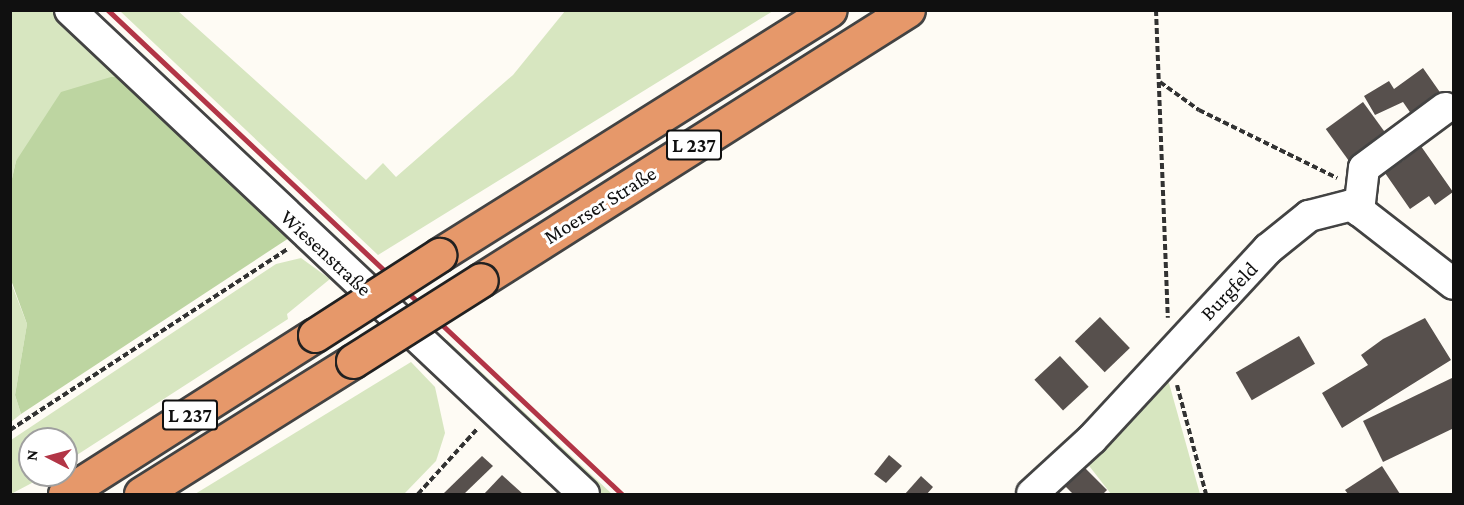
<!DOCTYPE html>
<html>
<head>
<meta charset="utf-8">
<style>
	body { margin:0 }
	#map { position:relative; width:1464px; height:505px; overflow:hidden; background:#fefbf4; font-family:"Crimson Pro",serif }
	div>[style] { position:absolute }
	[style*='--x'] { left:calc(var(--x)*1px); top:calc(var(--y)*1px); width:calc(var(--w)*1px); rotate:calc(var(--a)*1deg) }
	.green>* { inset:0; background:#d7e6c0 }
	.forest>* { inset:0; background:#bdd5a1 }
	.building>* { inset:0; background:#57504d; transform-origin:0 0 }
	.path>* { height:4px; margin-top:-2px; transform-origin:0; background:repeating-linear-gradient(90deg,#323232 0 6px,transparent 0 9px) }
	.roads { filter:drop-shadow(2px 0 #434343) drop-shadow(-2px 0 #434343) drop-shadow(0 2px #434343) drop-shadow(0 -2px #434343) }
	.minor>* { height:30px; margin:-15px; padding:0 15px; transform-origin:15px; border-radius:15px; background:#fff }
	.highway>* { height:33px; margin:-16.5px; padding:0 16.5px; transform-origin:16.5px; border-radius:16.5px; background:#e6986a }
	.rail>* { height:4.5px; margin:-2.25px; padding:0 2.25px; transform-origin:2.25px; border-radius:2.25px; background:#b23546 }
	.bridges { filter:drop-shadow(2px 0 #212121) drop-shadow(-2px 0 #212121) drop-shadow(0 2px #212121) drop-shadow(0 -2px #212121) }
	.highway-bridge>* { height:33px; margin:-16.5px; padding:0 16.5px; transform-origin:16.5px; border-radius:16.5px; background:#e6986a }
	span { translate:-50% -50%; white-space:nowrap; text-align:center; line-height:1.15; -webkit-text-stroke:6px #fff; paint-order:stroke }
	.shield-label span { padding:2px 4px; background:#fff; border:2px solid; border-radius:4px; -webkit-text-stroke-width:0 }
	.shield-label { font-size:20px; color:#101010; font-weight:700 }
	.street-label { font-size:21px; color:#101010 }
	.frame { position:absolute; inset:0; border:12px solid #101010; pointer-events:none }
	.north { position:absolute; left:18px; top:427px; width:60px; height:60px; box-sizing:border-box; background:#fff; border:2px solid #9f9f9f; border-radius:50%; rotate:276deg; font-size:16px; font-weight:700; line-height:24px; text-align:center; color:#101010 }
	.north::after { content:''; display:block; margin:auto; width:21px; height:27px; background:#b23546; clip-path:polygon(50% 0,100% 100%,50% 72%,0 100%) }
</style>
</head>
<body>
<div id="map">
	<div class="green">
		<i style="clip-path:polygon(11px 11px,57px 11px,127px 77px,16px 161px,11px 183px)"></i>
		<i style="clip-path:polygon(120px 11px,178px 11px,366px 180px,383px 163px,396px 177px,513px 75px,565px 11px,773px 11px,378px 255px)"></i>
		<i style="clip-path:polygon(301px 258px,330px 279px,287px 314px,288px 319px,66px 462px,66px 439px,30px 439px,30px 475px,47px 475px,11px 494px,11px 440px,276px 264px)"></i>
		<i style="clip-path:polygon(10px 280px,27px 324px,15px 395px,21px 414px,11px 422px)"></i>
		<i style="clip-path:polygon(447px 340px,612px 494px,601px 494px,439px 345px)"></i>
		<i style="clip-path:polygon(411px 362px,435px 387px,445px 433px,436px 461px,404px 494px,195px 494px)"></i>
		<i style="clip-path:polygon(1167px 376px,1200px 494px,1111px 494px,1083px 458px)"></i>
	</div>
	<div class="forest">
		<i style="clip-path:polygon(111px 77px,127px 77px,289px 230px,289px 238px,21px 414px,15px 395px,27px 324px,11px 280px,11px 183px,16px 161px,61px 92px)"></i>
	</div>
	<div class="building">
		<i style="clip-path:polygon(1423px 68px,1444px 98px,1414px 118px,1403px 102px,1375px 115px,1364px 96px,1389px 81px,1394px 89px)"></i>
		<i style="left:1363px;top:102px;width:41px;height:46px;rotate:54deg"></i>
		<i style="clip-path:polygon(1416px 139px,1453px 192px,1435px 205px,1429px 196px,1410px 209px,1385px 173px,1404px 160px,1398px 151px)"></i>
		<i style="left:1100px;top:317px;width:43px;height:35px;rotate:46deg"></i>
		<i style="clip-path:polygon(1425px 318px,1451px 360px,1342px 428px,1322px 393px,1368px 365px,1361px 355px,1383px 339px)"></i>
		<i style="left:1299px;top:336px;width:32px;height:73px;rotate:60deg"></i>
		<i style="left:1060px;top:356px;width:42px;height:35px;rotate:47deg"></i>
		<i style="clip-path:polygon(1454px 377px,1454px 428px,1383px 462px,1363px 421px)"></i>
		<i style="clip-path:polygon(889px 455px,902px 466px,886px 483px,874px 474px)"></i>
		<i style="clip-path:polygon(482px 456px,493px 466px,464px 494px,443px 494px)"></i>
		<i style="clip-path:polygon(1382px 466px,1400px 494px,1348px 494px,1345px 490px)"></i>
		<i style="clip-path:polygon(1085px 468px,1107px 490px,1103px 494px,1073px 494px,1065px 486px)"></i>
		<i style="clip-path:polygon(502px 475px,523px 494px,484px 494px)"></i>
		<i style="clip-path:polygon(921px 476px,933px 487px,927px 494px,905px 494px)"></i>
	</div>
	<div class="path">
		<i style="--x:1156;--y:10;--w:308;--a:87.8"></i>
		<i style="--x:1160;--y:82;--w:48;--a:35.7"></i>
		<i style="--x:1199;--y:110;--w:154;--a:26.2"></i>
		<i style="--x:1177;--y:385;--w:113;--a:75.1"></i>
		<i style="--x:10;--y:430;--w:332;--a:-33.1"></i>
		<i style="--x:418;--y:494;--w:89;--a:-47.7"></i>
	</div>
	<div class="roads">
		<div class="minor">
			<i style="--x:70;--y:10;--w:706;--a:43.28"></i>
			<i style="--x:1359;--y:211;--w:43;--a:-83.4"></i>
			<i style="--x:1364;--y:168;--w:101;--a:-36.5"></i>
			<i style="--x:1032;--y:494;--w:81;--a:-42.5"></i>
			<i style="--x:1092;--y:439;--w:259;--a:-47.2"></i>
			<i style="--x:1268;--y:249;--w:53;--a:-38.8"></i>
			<i style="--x:1309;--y:216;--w:44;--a:-14.3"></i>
			<i style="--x:1352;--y:205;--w:129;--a:37.8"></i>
		</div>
		<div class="highway">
			<i style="--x:439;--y:255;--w:461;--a:-32.1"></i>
			<i style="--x:481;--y:280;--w:505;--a:-32.31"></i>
			<i style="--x:65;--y:494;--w:296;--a:-32.5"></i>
			<i style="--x:141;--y:494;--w:250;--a:-32.1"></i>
		</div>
	</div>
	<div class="rail">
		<i style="--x:108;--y:10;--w:706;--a:43.28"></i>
	</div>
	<div class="bridges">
		<div class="highway-bridge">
			<i style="--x:315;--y:335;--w:148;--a:-32.8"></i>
			<i style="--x:353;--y:361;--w:151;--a:-32.3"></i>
		</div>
	</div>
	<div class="shield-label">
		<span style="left:694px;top:145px">L 237</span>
		<span style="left:190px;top:415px">L 237</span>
	</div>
	<div class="street-label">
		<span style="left:600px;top:205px;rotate:-32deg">Moerser Straße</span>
		<span style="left:326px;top:253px;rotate:43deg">Wiesenstraße</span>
		<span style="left:1229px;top:291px;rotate:-46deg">Burgfeld</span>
	</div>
	<div class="frame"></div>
	<div class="north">N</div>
</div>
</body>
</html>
